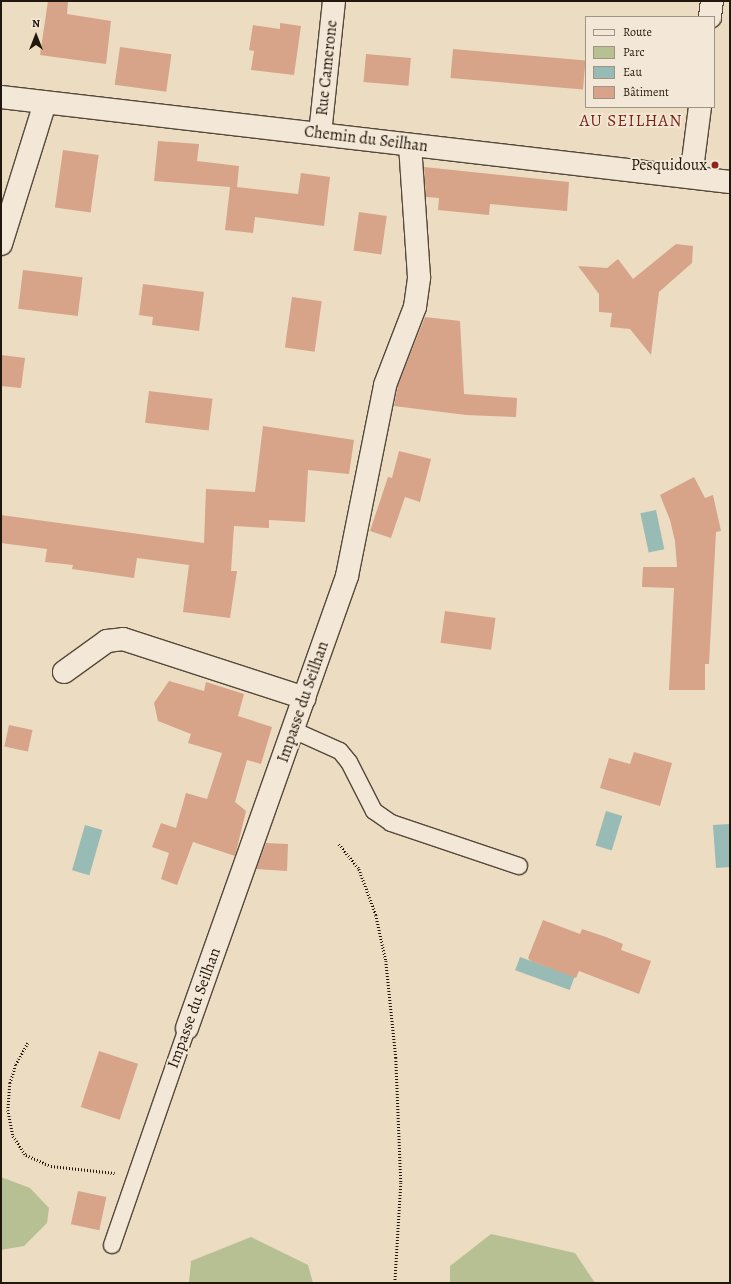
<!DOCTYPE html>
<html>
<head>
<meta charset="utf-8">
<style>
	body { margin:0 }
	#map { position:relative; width:731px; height:1284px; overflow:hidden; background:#ecdcc1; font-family:Alegreya,serif }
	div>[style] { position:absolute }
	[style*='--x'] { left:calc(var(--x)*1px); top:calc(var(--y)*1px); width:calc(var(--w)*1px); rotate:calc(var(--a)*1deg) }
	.green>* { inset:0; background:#b7c093 }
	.water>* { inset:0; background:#99bbb6; transform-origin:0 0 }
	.building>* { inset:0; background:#d7a389; transform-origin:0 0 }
	.path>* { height:2.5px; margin-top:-1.25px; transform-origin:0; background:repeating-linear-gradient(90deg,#22170c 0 1px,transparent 0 3px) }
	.roads { filter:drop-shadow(1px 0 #544839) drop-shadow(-1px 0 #544839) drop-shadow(0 1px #544839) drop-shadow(0 -1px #544839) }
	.service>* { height:16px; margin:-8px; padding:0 8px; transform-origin:8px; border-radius:8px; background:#f3e8d7 }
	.minor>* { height:22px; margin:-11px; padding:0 11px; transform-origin:11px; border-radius:11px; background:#f3e8d7 }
	.dots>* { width:11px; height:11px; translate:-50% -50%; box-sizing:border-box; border:2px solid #f3e8d7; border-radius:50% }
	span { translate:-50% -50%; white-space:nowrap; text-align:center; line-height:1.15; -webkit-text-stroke:3.5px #f3e8d7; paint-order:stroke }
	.street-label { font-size:16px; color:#22170c }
	.poi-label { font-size:16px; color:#22170c }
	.right { translate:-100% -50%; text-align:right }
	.neighbourhood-label { font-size:17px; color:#7a1f14; letter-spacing:1px }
	.frame { position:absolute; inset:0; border:2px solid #22170c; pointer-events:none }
	.legend { position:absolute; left:585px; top:16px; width:130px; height:92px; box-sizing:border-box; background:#f3e8d7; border:1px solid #9f9486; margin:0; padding:5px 7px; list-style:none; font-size:12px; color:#22170c }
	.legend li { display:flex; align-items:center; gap:8px; height:20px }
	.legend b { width:20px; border:1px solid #9f9486 }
	.north { position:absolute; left:16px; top:16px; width:40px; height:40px; -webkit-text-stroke:3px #f3e8d7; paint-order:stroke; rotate:0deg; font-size:11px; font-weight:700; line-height:16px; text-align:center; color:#22170c }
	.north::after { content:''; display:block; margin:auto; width:14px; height:18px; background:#22170c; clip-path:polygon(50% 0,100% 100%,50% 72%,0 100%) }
</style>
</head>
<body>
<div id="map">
	<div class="green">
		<i style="clip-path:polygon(1px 1177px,30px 1188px,49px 1208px,47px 1223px,24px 1246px,1px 1250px)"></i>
		<i style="clip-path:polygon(491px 1234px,575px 1253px,595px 1283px,450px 1283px,450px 1266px)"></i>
		<i style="clip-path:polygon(251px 1237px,308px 1265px,313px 1283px,189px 1283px,191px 1261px)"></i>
	</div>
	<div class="water">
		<i style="left:656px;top:510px;width:40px;height:16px;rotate:78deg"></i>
		<i style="left:606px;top:811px;width:17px;height:36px;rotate:17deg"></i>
		<i style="clip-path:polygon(730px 824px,730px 867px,716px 868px,713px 825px)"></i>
		<i style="left:85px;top:825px;width:18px;height:47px;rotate:16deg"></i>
		<i style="left:520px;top:957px;width:58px;height:14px;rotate:20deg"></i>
	</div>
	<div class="building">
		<i style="clip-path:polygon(48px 1px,68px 1px,67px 14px,111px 21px,106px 64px,40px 55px)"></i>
		<i style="clip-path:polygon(280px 23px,301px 26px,294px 75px,251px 70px,254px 51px,249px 50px,253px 25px,280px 29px)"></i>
		<i style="left:120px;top:47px;width:52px;height:38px;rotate:8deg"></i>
		<i style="left:453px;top:49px;width:133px;height:29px;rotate:5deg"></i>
		<i style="left:366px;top:54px;width:45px;height:28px;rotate:5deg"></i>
		<i style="clip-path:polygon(158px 141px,199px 144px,197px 161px,239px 166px,237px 187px,298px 194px,301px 173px,330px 177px,324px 226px,255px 217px,253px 233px,225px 230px,230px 187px,154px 181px)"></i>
		<i style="left:63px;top:150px;width:36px;height:58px;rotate:8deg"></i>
		<i style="clip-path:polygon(424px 167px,569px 182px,567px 211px,490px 204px,489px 215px,438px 210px,439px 198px,426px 197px)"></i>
		<i style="left:359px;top:212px;width:28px;height:39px;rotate:8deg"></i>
		<i style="clip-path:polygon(676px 244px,693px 246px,692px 263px,659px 292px,651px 355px,630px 329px,610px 327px,612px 313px,599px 312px,599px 294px,578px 266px,607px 268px,618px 259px,633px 279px)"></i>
		<i style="left:23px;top:270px;width:60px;height:39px;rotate:7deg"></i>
		<i style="clip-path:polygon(143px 284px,204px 292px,199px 331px,152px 325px,153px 317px,139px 315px)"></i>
		<i style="left:292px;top:297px;width:30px;height:51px;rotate:8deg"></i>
		<i style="clip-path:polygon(425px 317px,460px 321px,464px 394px,517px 398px,516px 417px,466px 415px,394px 406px,398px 385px)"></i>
		<i style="clip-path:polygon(1px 355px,25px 358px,21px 388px,1px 386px)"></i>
		<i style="left:149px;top:391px;width:64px;height:32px;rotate:7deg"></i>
		<i style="clip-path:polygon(263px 426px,354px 440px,349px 474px,308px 470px,305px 522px,269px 520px,269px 528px,234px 526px,231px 571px,237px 571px,230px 618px,183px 612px,189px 565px,137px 558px,134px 578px,72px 569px,73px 565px,45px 562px,47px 549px,1px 543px,1px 515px,204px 543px,206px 489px,255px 492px)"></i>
		<i style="clip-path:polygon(399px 451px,431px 459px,420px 502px,405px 497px,391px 538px,370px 531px,388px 477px,392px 478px)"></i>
		<i style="clip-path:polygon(694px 477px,705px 498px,713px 495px,721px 531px,716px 532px,709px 664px,705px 664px,705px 690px,669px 690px,674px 588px,642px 587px,643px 567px,677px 567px,675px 541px,670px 520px,660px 495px)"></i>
		<i style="left:445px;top:611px;width:51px;height:32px;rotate:8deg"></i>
		<i style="clip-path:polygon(169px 681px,204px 691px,206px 682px,244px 694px,238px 716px,272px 727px,261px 764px,247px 760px,235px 802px,246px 811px,235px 856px,193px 842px,177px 885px,161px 879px,169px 853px,152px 847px,161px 823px,176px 828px,186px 793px,207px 799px,222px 753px,188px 743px,191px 734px,158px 721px,154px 703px)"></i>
		<i style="left:9px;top:725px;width:24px;height:22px;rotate:12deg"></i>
		<i style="clip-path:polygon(634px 752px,672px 763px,660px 806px,600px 788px,609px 758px,630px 764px)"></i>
		<i style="clip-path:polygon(266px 843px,288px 844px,287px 871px,256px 869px)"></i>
		<i style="clip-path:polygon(543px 920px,580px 934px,582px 929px,606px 937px,623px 944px,621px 950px,651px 961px,639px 994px,579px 971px,576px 978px,531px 961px,528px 958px)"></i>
		<i style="left:99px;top:1051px;width:41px;height:59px;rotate:18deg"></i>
		<i style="left:78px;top:1191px;width:29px;height:34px;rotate:12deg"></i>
	</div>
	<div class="path">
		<i style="--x:339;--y:844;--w:32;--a:51"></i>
		<i style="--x:359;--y:869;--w:49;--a:69.7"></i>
		<i style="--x:376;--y:915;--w:47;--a:77.7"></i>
		<i style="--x:386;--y:961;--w:98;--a:84.1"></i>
		<i style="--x:396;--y:1058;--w:125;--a:87.7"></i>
		<i style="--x:401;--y:1183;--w:100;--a:93.4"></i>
		<i style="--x:28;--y:1043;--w:25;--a:119"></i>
		<i style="--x:16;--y:1065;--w:19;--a:108"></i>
		<i style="--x:10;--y:1083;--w:27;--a:94"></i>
		<i style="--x:8;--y:1110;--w:26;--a:79"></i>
		<i style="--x:13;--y:1136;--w:23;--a:56"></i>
		<i style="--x:26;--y:1155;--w:27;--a:24"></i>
		<i style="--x:51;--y:1166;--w:64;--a:6.2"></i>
	</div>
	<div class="roads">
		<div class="service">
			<i style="--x:293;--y:730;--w:51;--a:24.1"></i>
			<i style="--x:340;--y:751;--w:14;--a:51"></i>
			<i style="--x:349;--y:762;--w:55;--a:63"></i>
			<i style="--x:374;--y:811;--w:21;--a:35"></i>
			<i style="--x:391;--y:823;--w:135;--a:18.6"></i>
			<i style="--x:112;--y:1245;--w:230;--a:-70.9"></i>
		</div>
		<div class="minor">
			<i style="--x:710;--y:17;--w:16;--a:-83"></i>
			<i style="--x:1;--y:97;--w:734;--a:6.65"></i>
			<i style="--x:320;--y:134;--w:134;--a:-84"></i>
			<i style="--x:691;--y:177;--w:71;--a:-82.7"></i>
			<i style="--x:1;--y:244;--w:148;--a:-72.7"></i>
			<i style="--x:64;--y:672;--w:53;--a:-35.8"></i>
			<i style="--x:107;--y:641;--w:16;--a:-7"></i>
			<i style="--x:123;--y:639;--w:191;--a:18"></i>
			<i style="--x:187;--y:1028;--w:479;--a:-70.5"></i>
			<i style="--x:347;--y:576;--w:195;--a:-78.7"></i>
			<i style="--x:385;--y:385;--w:84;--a:-69"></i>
			<i style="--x:415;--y:307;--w:30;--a:-82"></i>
			<i style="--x:419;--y:277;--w:132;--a:-93.9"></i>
		</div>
	</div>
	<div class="dots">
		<i style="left:715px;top:165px;background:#8f2418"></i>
	</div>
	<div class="street-label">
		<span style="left:327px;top:68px;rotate:-84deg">Rue Camerone</span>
		<span style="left:366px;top:139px;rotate:7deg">Chemin du Seilhan</span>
		<span style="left:303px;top:702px;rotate:-71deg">Impasse du Seilhan</span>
		<span style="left:194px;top:1008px;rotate:-70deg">Impasse du Seilhan</span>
	</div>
	<div class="poi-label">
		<span class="right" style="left:707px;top:165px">Pesquidoux</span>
	</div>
	<div class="neighbourhood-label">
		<span style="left:631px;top:121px">AU SEILHAN</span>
	</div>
	<div class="frame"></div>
	<ul class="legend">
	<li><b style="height:5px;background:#f3e8d7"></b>Route</li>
	<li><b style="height:11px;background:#b7c093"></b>Parc</li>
	<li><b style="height:11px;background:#99bbb6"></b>Eau</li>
	<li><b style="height:11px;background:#d7a389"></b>Bâtiment</li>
	</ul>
	<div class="north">N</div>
</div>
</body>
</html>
